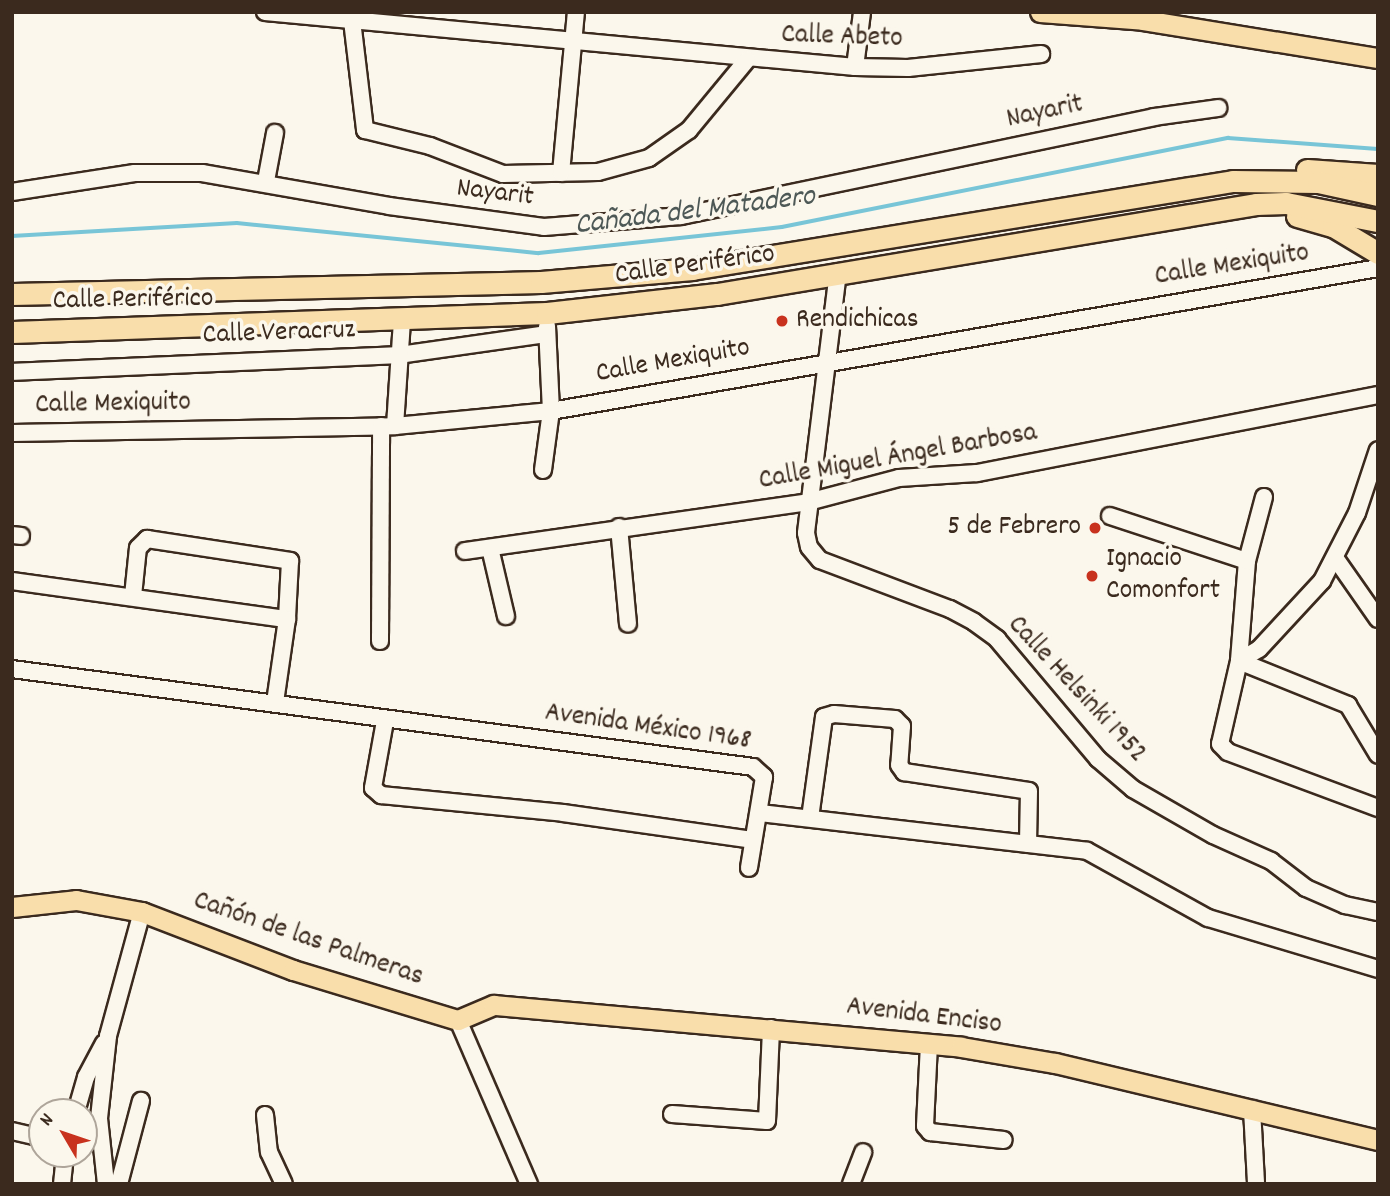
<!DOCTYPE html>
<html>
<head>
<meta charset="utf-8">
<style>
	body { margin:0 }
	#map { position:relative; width:1390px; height:1196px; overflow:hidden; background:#fbf7ec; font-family:Dekko,sans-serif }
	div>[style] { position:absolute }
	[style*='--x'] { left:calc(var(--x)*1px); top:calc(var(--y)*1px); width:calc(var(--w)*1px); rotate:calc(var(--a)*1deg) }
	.stream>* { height:3.5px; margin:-1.75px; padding:0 1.75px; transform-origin:1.75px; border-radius:1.75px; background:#78c5d7 }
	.roads { filter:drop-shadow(2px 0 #3b2a1e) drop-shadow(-2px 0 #3b2a1e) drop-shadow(0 2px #3b2a1e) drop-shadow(0 -2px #3b2a1e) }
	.minor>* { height:16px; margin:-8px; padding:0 8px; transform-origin:8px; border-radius:8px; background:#fbf7ec }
	.major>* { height:19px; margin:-9.5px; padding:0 9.5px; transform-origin:9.5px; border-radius:9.5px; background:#f9deab }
	.highway>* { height:21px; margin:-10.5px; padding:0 10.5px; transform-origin:10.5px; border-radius:10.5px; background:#f9deab }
	.dots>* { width:19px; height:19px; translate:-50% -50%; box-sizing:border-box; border:4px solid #fbf7ec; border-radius:50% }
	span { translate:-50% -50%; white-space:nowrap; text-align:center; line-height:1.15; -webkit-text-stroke:7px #fbf7ec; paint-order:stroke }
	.street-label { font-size:28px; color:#3b2a1e }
	.poi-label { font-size:28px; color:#3b2a1e }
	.left { translate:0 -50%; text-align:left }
	.right { translate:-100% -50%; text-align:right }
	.water-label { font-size:30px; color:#4d5856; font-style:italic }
	.frame { position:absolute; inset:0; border:14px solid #3b2a1e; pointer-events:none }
	.north { position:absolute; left:28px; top:1098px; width:70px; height:70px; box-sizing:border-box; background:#fbf7ec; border:2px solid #aea59a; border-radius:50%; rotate:309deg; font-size:19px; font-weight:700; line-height:28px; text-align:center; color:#3b2a1e }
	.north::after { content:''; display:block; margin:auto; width:24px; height:32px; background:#c8321e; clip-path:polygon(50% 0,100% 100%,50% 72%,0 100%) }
</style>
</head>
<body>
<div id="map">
	<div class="stream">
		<i style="--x:12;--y:236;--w:225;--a:-3.3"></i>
		<i style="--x:237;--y:223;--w:303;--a:5.7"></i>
		<i style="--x:539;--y:253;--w:244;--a:-6.1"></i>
		<i style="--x:782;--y:227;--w:455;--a:-11.3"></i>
		<i style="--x:1228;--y:138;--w:150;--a:4.2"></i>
	</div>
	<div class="roads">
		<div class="minor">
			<i style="--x:265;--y:12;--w:593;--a:5.33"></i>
			<i style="--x:855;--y:67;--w:53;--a:1.1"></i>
			<i style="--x:908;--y:68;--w:134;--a:-6"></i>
			<i style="--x:351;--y:12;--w:119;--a:83.2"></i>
			<i style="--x:365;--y:130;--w:67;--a:13.8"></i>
			<i style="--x:430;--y:146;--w:78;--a:21"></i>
			<i style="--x:503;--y:174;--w:95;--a:-1.2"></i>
			<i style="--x:598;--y:172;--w:53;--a:-15.4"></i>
			<i style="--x:649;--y:158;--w:49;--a:-35"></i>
			<i style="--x:689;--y:130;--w:91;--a:-50.4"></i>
			<i style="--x:855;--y:67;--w:55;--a:-82.7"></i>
			<i style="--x:561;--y:173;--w:162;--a:-84.7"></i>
			<i style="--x:266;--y:181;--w:49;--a:-79.4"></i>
			<i style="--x:12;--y:192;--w:124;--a:-8.8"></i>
			<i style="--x:135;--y:173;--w:67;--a:0"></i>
			<i style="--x:202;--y:173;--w:190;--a:10"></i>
			<i style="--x:389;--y:206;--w:156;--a:7.7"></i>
			<i style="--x:544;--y:227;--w:137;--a:-4.6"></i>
			<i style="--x:681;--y:216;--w:483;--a:-11.8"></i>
			<i style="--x:1154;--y:117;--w:65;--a:-8"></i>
			<i style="--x:838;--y:272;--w:263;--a:97"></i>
			<i style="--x:806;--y:533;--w:14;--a:78"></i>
			<i style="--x:809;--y:547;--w:17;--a:50"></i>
			<i style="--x:820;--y:560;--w:139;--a:20.7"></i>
			<i style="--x:950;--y:609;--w:27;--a:28"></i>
			<i style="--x:974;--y:622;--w:29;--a:36"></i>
			<i style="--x:997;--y:639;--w:157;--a:49.9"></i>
			<i style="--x:1098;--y:759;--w:46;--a:40.6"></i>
			<i style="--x:1133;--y:789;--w:92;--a:29.9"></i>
			<i style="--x:1213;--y:835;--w:64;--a:24.1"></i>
			<i style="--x:1271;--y:861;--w:44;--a:37.6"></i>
			<i style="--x:1306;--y:888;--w:43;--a:23.6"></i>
			<i style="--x:1345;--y:905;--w:34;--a:12"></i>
			<i style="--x:12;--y:372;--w:387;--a:-2.5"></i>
			<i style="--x:399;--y:355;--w:149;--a:-8.1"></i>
			<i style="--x:395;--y:426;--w:106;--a:-86.2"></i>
			<i style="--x:12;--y:433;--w:383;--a:-1"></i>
			<i style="--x:395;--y:426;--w:157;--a:-5.5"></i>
			<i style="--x:551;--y:411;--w:839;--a:-9.81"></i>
			<i style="--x:543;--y:470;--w:60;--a:-82.3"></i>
			<i style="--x:551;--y:411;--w:85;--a:-92.7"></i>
			<i style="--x:1264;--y:497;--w:66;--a:104.9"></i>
			<i style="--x:1247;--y:561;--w:100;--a:94.6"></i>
			<i style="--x:1239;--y:661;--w:85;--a:102.9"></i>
			<i style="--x:1220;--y:744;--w:11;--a:45"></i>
			<i style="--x:1228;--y:752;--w:160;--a:20.5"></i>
			<i style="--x:1110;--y:516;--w:144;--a:18.2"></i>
			<i style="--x:619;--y:527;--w:97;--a:84.7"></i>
			<i style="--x:12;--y:535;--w:9;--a:6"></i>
			<i style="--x:490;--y:548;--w:70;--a:76.8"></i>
			<i style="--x:465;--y:551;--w:346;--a:-8.1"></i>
			<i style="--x:808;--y:502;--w:94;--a:-14.8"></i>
			<i style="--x:899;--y:478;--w:78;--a:-3.7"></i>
			<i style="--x:977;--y:473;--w:409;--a:-11"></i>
			<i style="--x:1336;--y:559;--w:73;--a:55"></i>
			<i style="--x:12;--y:581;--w:278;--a:7.9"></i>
			<i style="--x:133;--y:596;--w:48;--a:-84.1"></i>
			<i style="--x:138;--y:548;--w:13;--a:-45"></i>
			<i style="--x:147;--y:539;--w:145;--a:8.7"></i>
			<i style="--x:290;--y:561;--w:58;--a:93"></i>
			<i style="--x:287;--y:619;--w:84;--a:98.2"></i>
			<i style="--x:380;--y:641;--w:215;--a:-89.7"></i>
			<i style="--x:1239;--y:661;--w:23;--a:-31"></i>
			<i style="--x:1259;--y:649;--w:93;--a:-47.2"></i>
			<i style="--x:1322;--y:581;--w:76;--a:-62.8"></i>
			<i style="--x:1357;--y:513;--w:66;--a:-71.6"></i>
			<i style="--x:1239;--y:661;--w:118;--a:22"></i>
			<i style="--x:1348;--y:705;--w:58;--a:59"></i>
			<i style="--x:12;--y:669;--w:747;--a:7.53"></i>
			<i style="--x:753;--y:767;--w:15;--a:42"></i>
			<i style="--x:764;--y:777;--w:92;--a:99.4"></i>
			<i style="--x:385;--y:721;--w:68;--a:100.2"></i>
			<i style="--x:373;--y:788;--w:11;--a:41"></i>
			<i style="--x:381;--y:795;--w:183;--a:5.6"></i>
			<i style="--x:563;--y:813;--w:191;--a:8.1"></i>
			<i style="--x:760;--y:813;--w:329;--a:6.6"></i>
			<i style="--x:1087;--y:851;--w:138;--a:29"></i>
			<i style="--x:1208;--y:918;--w:177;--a:16.7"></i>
			<i style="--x:810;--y:818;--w:102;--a:-82.1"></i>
			<i style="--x:824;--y:717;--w:10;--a:-17"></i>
			<i style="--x:834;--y:714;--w:61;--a:4.7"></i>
			<i style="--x:895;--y:719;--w:10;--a:45"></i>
			<i style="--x:902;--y:726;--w:39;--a:94"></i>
			<i style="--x:899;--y:765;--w:9;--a:54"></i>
			<i style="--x:904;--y:772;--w:126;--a:8.6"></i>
			<i style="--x:1029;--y:791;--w:53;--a:91.1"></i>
			<i style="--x:458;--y:1020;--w:179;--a:66.6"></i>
			<i style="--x:929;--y:1044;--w:82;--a:92.8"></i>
			<i style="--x:925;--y:1126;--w:8;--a:50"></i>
			<i style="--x:930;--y:1132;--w:74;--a:6.2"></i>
			<i style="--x:1252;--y:1109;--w:75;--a:86.9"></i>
			<i style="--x:76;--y:1112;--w:36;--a:-74"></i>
			<i style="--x:86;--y:1077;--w:38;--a:-62"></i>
			<i style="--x:672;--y:1114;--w:95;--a:4.2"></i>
			<i style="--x:767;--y:1121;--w:93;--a:-87.5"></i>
			<i style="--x:265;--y:1115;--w:37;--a:84"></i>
			<i style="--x:269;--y:1152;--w:35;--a:65"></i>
			<i style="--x:12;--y:1131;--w:31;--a:13"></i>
			<i style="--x:62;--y:1184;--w:30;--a:-84"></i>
			<i style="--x:106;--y:1184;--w:66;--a:-96.1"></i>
			<i style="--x:99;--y:1118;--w:82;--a:-83.7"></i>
			<i style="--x:108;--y:1036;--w:129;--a:-74.7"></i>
			<i style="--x:119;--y:1184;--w:86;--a:-75.2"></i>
			<i style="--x:851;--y:1184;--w:34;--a:-69"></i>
		</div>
		<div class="major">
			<i style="--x:1040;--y:12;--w:103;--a:4.4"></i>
			<i style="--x:1143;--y:20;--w:238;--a:9.2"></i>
			<i style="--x:12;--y:907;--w:64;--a:-6.2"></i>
			<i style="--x:76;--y:900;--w:67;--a:10.3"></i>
			<i style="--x:142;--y:912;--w:162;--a:21"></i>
			<i style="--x:293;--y:970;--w:172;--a:16.9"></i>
			<i style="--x:458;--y:1020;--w:39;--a:-23"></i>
			<i style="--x:494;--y:1005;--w:469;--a:5.1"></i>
			<i style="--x:961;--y:1047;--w:95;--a:9.7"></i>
			<i style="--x:1055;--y:1063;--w:332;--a:13.4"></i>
		</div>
		<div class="highway">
			<i style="--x:1307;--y:170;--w:71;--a:4"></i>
			<i style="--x:1297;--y:216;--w:37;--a:16"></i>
			<i style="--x:1333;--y:226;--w:52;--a:31"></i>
			<i style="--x:12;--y:294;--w:529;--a:-1.3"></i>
			<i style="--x:541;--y:282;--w:152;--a:-4.9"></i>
			<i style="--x:692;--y:269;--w:548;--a:-9.24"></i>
			<i style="--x:1233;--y:181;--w:85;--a:0.7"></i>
			<i style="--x:1318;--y:182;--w:61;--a:12.2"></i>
			<i style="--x:12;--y:332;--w:535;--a:-2.03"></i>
			<i style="--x:547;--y:313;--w:171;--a:-6.4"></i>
			<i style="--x:717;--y:294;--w:546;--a:-9.48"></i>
			<i style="--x:1256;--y:204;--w:30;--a:-2"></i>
			<i style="--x:1286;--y:203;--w:94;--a:11.1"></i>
		</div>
	</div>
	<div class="dots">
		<i style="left:782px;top:321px;background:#c8321e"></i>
		<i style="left:1095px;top:528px;background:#c8321e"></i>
		<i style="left:1092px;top:576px;background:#c8321e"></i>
	</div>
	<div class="street-label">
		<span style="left:842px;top:38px;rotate:2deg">Calle Abeto</span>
		<span style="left:1045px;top:113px;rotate:-12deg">Nayarit</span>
		<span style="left:495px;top:194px;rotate:7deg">Nayarit</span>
		<span style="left:695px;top:266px;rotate:-8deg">Calle Periférico</span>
		<span style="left:1232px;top:266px;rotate:-9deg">Calle Mexiquito</span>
		<span style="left:133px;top:301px;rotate:-1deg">Calle Periférico</span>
		<span style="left:279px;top:334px;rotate:-2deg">Calle Veracruz</span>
		<span style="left:673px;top:362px;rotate:-10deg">Calle Mexiquito</span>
		<span style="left:113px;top:405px;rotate:-1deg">Calle Mexiquito</span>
		<span style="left:898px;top:458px;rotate:-10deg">Calle Miguel Ángel Barbosa</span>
		<span style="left:1076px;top:690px;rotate:47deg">Calle Helsinki 1952</span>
		<span style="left:648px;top:728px;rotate:8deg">Avenida México 1968</span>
		<span style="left:308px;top:940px;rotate:19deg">Cañón de las Palmeras</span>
		<span style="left:924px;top:1017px;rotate:7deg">Avenida Enciso</span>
	</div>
	<div class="poi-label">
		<span class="left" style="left:796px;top:321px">Rendichicas</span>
		<span class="right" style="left:1081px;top:528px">5 de Febrero</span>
		<span class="left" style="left:1106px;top:576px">Ignacio<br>Comonfort</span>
	</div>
	<div class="water-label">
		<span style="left:695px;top:213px;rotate:-7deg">Cañada del Matadero</span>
	</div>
	<div class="frame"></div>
	<div class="north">N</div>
</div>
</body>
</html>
